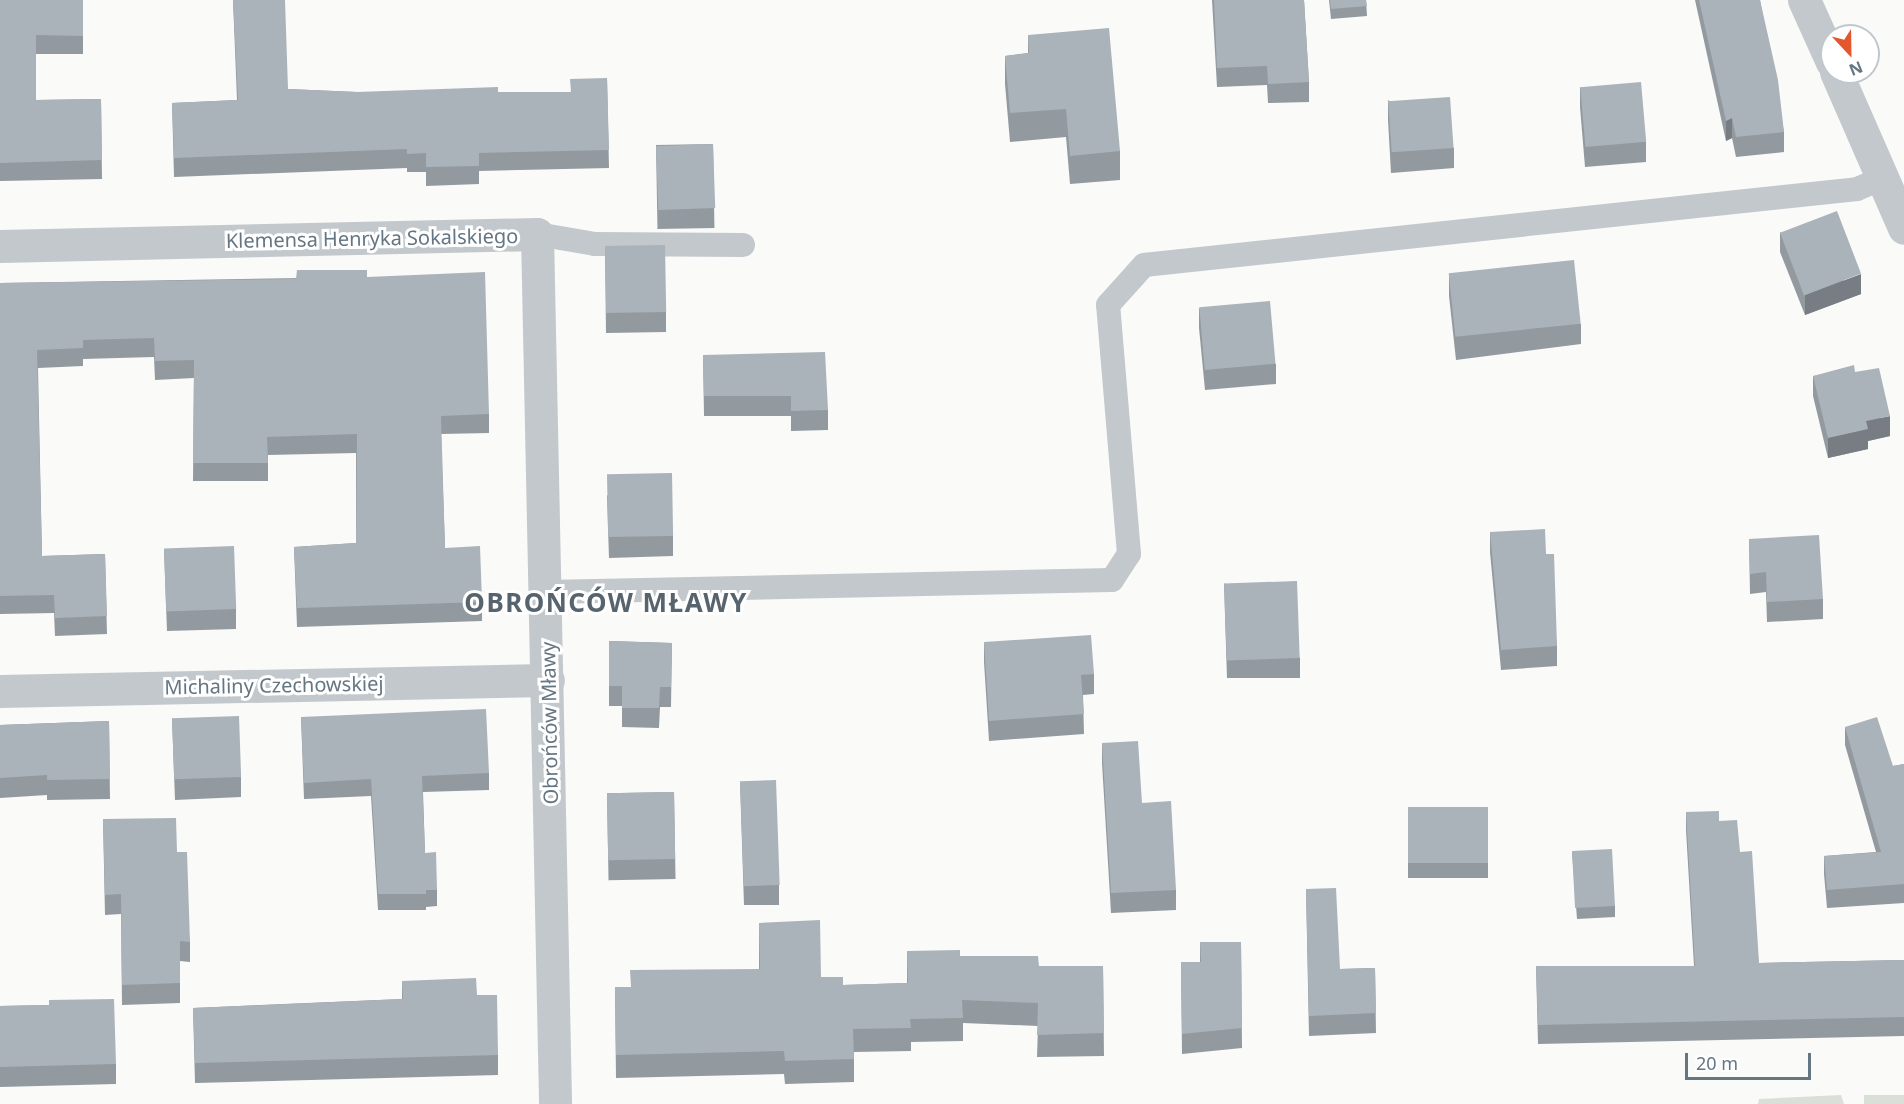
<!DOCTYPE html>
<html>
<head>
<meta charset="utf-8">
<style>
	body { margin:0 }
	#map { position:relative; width:1904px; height:1104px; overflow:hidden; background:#fafaf8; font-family:"Noto Sans",sans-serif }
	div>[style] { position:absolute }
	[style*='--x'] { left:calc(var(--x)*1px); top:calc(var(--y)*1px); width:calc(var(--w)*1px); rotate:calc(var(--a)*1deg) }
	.green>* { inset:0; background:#dadfd7; transform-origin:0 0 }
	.service>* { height:24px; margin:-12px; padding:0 12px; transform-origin:12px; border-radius:12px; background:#c3c8cc }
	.minor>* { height:33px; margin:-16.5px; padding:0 16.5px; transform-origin:16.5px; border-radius:16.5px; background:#c3c8cc }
	.wall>* { inset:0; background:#929a9f; transform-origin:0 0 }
	.shaded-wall>* { inset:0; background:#777d82 }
	.building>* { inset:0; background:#aab3b9; transform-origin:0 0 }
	span { translate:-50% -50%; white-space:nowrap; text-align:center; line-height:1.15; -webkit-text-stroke:6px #fff; paint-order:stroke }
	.street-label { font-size:20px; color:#657683 }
	.district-label { font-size:26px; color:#57646e; font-weight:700; letter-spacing:1.5px }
	.north { position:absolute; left:1820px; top:24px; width:60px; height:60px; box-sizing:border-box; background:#fff; border:2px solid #c1c8cd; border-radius:50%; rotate:158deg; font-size:16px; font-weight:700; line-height:24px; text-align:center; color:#657683 }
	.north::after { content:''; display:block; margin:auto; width:21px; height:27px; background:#e4572e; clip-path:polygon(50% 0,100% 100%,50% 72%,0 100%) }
	.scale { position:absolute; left:1685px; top:1053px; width:126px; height:27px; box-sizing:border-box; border:3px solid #657683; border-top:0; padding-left:8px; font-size:18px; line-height:21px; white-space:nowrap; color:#657683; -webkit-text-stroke:4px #fff; paint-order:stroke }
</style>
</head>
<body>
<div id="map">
	<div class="green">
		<i style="clip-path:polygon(1841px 1095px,1844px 1104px,1758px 1104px,1759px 1099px)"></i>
		<i style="left:1864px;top:1095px;width:40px;height:9px"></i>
	</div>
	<div class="service">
		<i style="--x:537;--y:234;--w:59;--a:9.8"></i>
		<i style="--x:595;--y:244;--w:148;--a:0.4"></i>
		<i style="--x:546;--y:592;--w:566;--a:-1.21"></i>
		<i style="--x:1112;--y:580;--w:31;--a:-57"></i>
		<i style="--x:1129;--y:554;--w:250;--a:-94.8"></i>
		<i style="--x:1108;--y:305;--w:54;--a:-48"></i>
		<i style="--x:1144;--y:265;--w:717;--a:-6.08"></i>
		<i style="--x:1857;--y:189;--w:28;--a:-23"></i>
	</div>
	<div class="minor">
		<i style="--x:1804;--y:0;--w:68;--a:65.7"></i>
		<i style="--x:1836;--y:72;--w:170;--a:66.4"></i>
		<i style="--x:0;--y:246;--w:537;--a:-1.28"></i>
		<i style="--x:537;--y:234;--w:870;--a:88.81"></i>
		<i style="--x:0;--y:691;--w:548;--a:-1.15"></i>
	</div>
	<div class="wall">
		<i style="clip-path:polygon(0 0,83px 0,83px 54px,36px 54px,36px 100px,101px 99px,102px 179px,0 181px)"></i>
		<i style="clip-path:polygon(233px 0,288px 89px,357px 92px,570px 92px,607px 78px,609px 168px,479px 171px,479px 184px,426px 186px,426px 172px,407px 172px,407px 168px,174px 177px,172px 103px,237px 100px)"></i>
		<i style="clip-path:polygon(1212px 0,1304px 0,1309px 82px,1309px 102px,1268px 103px,1267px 85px,1217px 87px)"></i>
		<i style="clip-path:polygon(1329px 0,1366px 0,1367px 16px,1331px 19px)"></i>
		<i style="clip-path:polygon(1695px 0,1760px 0,1784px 132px,1784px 152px,1736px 157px,1732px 138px,1726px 141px)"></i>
		<i style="clip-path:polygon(1028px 35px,1120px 151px,1120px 180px,1070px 184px,1066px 137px,1010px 142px,1005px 84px,1005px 56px,1028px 53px)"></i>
		<i style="clip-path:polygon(1580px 87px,1646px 142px,1646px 162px,1585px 167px,1580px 107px)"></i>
		<i style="clip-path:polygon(1388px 100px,1454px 148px,1454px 168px,1391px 173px,1388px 120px)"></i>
		<i style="left:713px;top:144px;width:84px;height:57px;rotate:89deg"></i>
		<i style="clip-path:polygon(1780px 232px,1861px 294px,1805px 315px,1780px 252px)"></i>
		<i style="clip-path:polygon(605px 247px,666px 312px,666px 332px,606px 333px)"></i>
		<i style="clip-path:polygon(1449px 276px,1581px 324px,1581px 344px,1456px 360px,1449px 296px)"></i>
		<i style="clip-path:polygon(367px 277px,489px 414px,489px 433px,441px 434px,445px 548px,482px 602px,482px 621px,297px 627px,294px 547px,356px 543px,356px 453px,268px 455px,268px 481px,193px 481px,194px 378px,155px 380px,154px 357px,83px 359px,83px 366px,38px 368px,42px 556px,105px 554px,107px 634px,55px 636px,54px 613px,0 614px,0 283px)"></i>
		<i style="clip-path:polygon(1199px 308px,1276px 364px,1276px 384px,1205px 390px,1199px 328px)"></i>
		<i style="clip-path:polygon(703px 355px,828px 410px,828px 430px,791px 431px,791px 416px,704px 416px)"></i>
		<i style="clip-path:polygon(1855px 372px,1890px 436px,1868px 441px,1868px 449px,1828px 458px,1813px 396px,1813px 376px)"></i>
		<i style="clip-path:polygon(607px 495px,673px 536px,673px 556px,609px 558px)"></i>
		<i style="clip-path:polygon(1490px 532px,1546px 554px,1557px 646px,1557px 666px,1501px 670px,1490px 552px)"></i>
		<i style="clip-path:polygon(1749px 539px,1823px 599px,1823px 619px,1767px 622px,1766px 592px,1750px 594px)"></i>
		<i style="clip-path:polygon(164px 550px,236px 609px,236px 629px,167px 631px)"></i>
		<i style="clip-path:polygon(1224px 583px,1300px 658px,1300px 678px,1227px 678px)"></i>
		<i style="clip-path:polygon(609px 641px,672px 643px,671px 707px,660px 707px,659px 728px,622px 727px,622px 706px,609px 706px)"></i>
		<i style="clip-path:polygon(984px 642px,1094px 674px,1094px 694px,1083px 695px,1084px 734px,989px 741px,984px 662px)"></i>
		<i style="clip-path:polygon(301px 717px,489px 773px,489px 790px,423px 792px,425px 853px,437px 890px,437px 906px,426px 907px,426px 910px,378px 910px,371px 796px,304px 799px)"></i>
		<i style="clip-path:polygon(172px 718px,241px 777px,241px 797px,175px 800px)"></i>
		<i style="clip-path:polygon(109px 721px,110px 799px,47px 800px,47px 795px,0 798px,0 725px)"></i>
		<i style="clip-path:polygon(1845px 727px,1893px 766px,1904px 764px,1904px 903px,1827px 908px,1824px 874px,1824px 856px,1876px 852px,1845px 745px)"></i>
		<i style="clip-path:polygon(1102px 743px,1176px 890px,1176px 910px,1111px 913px,1102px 763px)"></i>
		<i style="clip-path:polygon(740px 781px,779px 885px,779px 905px,744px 905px)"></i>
		<i style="left:674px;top:792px;width:87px;height:67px;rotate:89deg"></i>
		<i style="left:1488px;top:807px;width:71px;height:80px;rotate:90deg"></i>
		<i style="clip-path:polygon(1686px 812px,1719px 821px,1740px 852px,1759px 963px,1904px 960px,1904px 1036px,1538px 1044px,1536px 966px,1694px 966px,1686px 830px)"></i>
		<i style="clip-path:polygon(103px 819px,177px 852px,190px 942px,190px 962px,180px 961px,180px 1003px,122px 1005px,121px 914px,105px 915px)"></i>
		<i style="clip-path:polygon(1572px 852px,1615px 906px,1615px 917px,1577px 919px)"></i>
		<i style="clip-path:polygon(1306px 889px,1340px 969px,1375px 968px,1376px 1033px,1309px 1036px)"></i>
		<i style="clip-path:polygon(759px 923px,821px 977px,843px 985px,907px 983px,907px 951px,960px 956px,1039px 966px,1103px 966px,1104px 1056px,1037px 1057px,1038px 1026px,963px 1023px,963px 1041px,911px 1042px,911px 1051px,854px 1052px,854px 1082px,785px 1084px,784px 1074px,616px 1078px,615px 987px,631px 987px,759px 969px)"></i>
		<i style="clip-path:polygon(1200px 942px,1241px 942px,1242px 1048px,1182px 1054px,1181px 962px,1200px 962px)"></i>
		<i style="clip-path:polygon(402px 981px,477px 995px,498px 1055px,498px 1075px,195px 1083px,193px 1008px,402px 999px)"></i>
		<i style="clip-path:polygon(49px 1005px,116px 1064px,116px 1084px,0 1087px,0 1006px)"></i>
	</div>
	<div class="shaded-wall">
		<i style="clip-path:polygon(1732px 118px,1732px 138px,1726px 141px,1726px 121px)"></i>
		<i style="clip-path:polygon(1861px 274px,1861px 294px,1805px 315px,1805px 295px)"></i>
		<i style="clip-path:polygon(1890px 416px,1890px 436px,1868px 441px,1868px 449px,1828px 458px,1828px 438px,1866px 421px)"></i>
	</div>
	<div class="building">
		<i style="clip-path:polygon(0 0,83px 0,83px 36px,36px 35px,36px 100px,101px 99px,102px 160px,0 163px)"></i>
		<i style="clip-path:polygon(233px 0,285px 0,288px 89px,357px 92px,498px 87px,498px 92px,571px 92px,570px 79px,607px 78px,609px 150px,479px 153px,479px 166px,426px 167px,426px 153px,407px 154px,407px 149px,174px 158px,172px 103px,238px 100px)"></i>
		<i style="clip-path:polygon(1214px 0,1304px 0,1309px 82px,1268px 84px,1267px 66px,1217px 68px)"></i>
		<i style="clip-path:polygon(1330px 0,1366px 0,1367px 6px,1331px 9px)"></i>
		<i style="clip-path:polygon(1699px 0,1760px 0,1778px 80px,1784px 132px,1736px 137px,1732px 118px,1726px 121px)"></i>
		<i style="clip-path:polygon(1109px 28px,1120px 151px,1070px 156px,1066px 109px,1010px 113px,1005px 56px,1029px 53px,1028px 35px)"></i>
		<i style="left:1641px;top:82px;width:60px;height:61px;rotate:85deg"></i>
		<i style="left:1450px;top:97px;width:51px;height:62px;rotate:86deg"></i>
		<i style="left:713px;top:144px;width:64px;height:57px;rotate:88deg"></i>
		<i style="left:1837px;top:211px;width:67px;height:61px;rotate:69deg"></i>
		<i style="left:665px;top:245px;width:67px;height:60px;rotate:89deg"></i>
		<i style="left:1574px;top:260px;width:64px;height:126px;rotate:84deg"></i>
		<i style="clip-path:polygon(297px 270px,367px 270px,367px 277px,485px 272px,489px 414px,441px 416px,445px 548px,480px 546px,482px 602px,297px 608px,294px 547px,356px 543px,357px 434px,267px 437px,268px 463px,193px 463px,194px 360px,155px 361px,154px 338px,83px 340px,83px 348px,37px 350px,42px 556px,105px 554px,107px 616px,55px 618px,54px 595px,0 596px,0 283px,296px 279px)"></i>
		<i style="left:1270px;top:301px;width:63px;height:71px;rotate:85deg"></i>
		<i style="clip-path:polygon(825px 352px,828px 410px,791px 411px,791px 396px,704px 396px,703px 355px)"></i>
		<i style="clip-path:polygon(1854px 365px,1855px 372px,1879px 368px,1890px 416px,1866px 421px,1868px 429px,1828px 438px,1813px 376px)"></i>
		<i style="left:672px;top:473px;width:63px;height:65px;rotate:89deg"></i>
		<i style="clip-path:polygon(1545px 529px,1546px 554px,1554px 554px,1557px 646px,1501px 650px,1490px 532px)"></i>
		<i style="clip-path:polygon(1819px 535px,1823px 599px,1767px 602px,1766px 572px,1750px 574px,1749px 539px)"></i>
		<i style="left:234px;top:546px;width:63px;height:70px;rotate:88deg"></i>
		<i style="left:1297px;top:581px;width:77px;height:73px;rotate:88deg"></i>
		<i style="clip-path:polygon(1091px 635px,1094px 674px,1081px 675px,1084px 714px,989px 721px,984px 642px)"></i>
		<i style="clip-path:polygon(609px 641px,672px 643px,671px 687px,660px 687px,659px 708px,622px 708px,622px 686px,609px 686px)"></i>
		<i style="clip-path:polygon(486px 709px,489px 773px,422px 776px,425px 853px,436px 852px,437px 890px,426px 890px,426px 894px,378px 894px,371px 779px,304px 783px,301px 717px)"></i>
		<i style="left:239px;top:716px;width:61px;height:67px;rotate:88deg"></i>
		<i style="clip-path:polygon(1877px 717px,1893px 766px,1904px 764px,1904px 884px,1827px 890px,1824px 856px,1881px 852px,1845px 727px)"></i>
		<i style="clip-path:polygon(109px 721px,110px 779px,47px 780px,47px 775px,0 778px,0 725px)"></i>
		<i style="clip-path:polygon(1138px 741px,1142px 803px,1171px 801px,1176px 890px,1111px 893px,1102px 743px)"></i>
		<i style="left:776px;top:780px;width:105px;height:36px;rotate:88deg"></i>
		<i style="left:674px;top:792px;width:67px;height:67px;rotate:89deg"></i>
		<i style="left:1488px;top:807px;width:56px;height:80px;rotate:90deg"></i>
		<i style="clip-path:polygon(1719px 811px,1719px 821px,1737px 820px,1740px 852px,1752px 851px,1759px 963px,1904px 960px,1904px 1017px,1538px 1025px,1536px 966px,1695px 966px,1686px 812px)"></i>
		<i style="clip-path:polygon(176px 818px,177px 852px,187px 852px,190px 942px,180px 941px,180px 983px,122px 985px,121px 894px,105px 895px,103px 819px)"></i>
		<i style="left:1612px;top:849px;width:57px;height:40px;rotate:87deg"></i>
		<i style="clip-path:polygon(1336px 888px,1340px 969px,1375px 968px,1376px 1013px,1309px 1016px,1306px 889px)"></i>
		<i style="clip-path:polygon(820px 920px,821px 977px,843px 977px,843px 985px,908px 983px,907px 951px,960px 950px,960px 956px,1038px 956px,1039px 966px,1103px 966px,1104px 1033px,1037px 1035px,1038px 1003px,962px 1000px,963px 1018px,910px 1019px,911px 1028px,853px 1029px,854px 1059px,785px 1061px,784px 1051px,616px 1055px,615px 987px,631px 987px,630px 970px,760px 969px,759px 923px)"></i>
		<i style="clip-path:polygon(1200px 942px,1241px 942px,1242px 1028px,1182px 1034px,1181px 962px,1201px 962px)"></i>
		<i style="clip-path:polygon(476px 978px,477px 995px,497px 995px,498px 1055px,195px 1063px,193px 1008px,403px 999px,402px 981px)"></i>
		<i style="clip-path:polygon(114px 999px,116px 1064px,0 1067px,0 1006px,49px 1005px,49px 1000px)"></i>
	</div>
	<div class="street-label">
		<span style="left:372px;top:238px;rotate:-1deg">Klemensa Henryka Sokalskiego</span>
		<span style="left:274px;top:685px;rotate:-1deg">Michaliny Czechowskiej</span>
		<span style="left:549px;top:723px;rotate:-91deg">Obrońców Mławy</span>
	</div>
	<div class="district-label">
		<span style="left:606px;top:603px">OBROŃCÓW MŁAWY</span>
	</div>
	<div class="north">N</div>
	<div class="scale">20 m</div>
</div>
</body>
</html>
